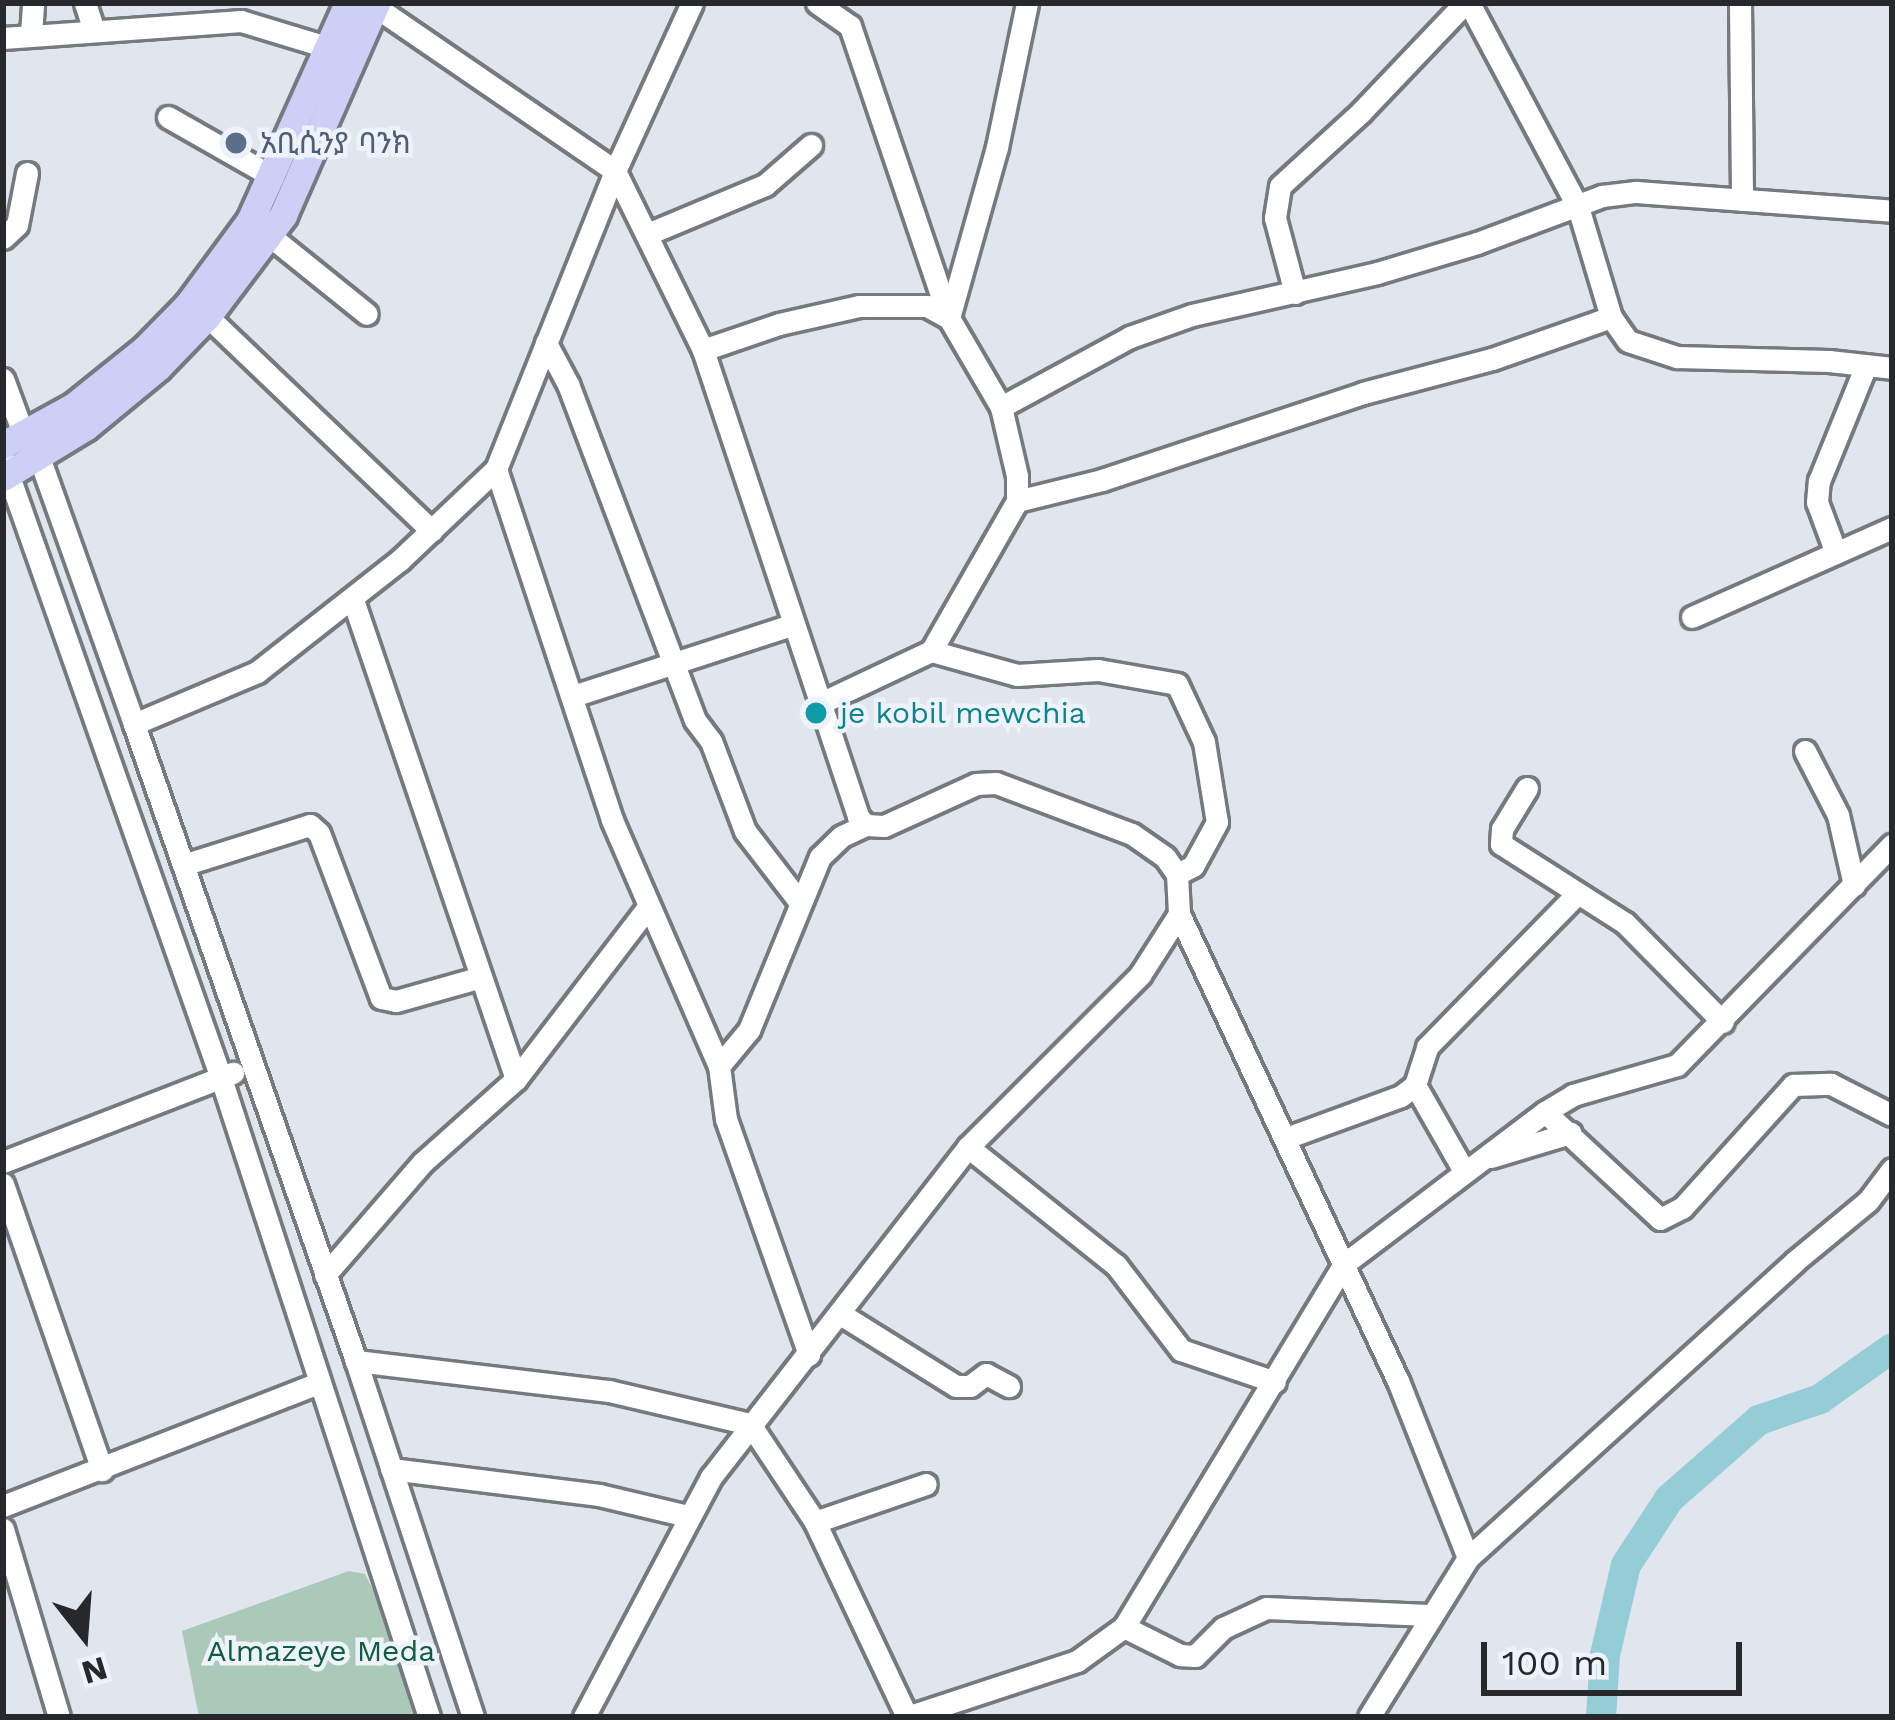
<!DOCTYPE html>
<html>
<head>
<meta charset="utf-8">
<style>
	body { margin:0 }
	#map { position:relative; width:1895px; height:1720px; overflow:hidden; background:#e1e5ed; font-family:"Work Sans","Noto Sans Ethiopic",sans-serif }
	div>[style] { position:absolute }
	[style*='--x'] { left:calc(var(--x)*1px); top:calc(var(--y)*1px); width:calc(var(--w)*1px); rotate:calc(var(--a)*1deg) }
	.green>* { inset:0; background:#abc9b8 }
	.river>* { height:30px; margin:-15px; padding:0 15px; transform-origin:15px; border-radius:15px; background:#95cdd6 }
	.roads { filter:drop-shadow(3px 0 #757980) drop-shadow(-3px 0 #757980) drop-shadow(0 3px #757980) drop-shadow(0 -3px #757980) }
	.minor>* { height:21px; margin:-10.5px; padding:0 10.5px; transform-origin:10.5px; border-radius:10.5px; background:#fff }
	.major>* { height:27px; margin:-13.5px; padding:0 13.5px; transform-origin:13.5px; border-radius:13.5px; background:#cdcff6 }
	.dots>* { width:33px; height:33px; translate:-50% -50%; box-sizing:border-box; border:6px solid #eef2fa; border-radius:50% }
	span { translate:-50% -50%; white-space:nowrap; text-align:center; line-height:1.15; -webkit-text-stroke:9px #eef2fa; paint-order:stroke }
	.service-label { font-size:30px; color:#4e5e75 }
	.left { translate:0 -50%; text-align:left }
	.culture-label { font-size:30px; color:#0d838f }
	.park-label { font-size:30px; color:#0d5d3e }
	.frame { position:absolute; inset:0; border:6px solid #27282b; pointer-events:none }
	.north { position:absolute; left:24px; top:1576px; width:120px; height:120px; -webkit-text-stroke:9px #eef2fa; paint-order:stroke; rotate:163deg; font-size:33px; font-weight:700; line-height:48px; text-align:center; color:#27282b }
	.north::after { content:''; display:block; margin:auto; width:42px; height:54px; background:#27282b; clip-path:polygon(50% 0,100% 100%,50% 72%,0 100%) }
	.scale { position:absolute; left:1481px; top:1642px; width:261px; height:54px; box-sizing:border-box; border:6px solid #27282b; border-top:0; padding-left:15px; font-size:36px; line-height:42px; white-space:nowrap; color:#27282b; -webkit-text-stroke:9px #eef2fa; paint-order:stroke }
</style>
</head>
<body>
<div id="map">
	<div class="green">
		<i style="clip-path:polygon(349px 1571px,365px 1574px,375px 1594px,417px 1717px,199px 1717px,182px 1631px)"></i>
	</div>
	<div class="river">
		<i style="--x:1601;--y:1717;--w:62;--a:-86.3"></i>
		<i style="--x:1605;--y:1655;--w:92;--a:-76.9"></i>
		<i style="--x:1626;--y:1565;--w:79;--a:-56.9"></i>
		<i style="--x:1669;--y:1499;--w:120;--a:-41.3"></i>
		<i style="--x:1759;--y:1420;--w:65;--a:-19"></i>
		<i style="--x:1820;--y:1399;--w:88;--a:-35.3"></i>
	</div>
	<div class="roads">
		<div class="minor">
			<i style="--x:85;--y:3;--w:26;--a:72"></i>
			<i style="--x:370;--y:3;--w:297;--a:34.4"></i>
			<i style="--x:615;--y:171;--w:199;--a:63.8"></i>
			<i style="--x:703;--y:350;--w:492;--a:71.6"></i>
			<i style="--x:858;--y:817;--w:11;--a:45"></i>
			<i style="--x:866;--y:825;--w:18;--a:3"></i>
			<i style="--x:884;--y:826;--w:101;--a:-24.5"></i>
			<i style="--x:976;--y:784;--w:20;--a:-3"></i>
			<i style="--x:996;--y:783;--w:145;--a:20.6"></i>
			<i style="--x:1132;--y:834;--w:40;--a:34.9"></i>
			<i style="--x:1165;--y:857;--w:21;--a:55"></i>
			<i style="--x:1177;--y:874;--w:40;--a:87.1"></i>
			<i style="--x:1179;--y:914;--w:72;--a:122.6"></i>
			<i style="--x:1140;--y:975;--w:243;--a:135"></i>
			<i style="--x:968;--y:1147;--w:418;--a:127.9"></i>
			<i style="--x:711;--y:1477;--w:272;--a:117.9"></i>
			<i style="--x:817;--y:3;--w:40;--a:34.9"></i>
			<i style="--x:850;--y:26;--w:308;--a:71.3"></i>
			<i style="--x:949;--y:318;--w:103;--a:59.7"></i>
			<i style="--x:1001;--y:407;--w:71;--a:76.9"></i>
			<i style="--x:1017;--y:476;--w:25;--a:90"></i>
			<i style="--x:1017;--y:501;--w:173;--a:119.8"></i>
			<i style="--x:931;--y:651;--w:119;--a:154.7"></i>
			<i style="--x:1469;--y:3;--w:231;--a:61.9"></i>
			<i style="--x:1578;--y:207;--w:115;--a:73.3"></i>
			<i style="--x:1611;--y:317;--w:29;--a:55"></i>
			<i style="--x:1628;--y:341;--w:52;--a:18.1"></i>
			<i style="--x:1677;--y:357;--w:152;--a:1.5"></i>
			<i style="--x:1829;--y:361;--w:63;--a:6.3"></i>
			<i style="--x:1740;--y:3;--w:197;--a:89.4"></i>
			<i style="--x:31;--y:34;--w:31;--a:-86"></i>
			<i style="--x:3;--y:38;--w:239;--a:-4.1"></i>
			<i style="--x:241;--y:21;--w:93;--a:16.9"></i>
			<i style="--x:168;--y:117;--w:121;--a:29.7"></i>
			<i style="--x:650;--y:233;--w:125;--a:-22.7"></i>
			<i style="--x:765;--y:185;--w:61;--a:-41"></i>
			<i style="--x:270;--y:236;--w:124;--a:38.8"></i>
			<i style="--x:3;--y:238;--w:19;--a:-43"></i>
			<i style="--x:17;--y:225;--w:53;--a:-79.1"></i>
			<i style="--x:1295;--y:293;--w:78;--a:-104.9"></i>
			<i style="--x:1275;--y:218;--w:32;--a:-81"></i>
			<i style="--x:1280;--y:186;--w:111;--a:-42.4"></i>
			<i style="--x:1362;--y:111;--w:149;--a:-46.4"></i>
			<i style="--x:207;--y:316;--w:311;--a:43.7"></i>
			<i style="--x:546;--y:343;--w:47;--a:61.8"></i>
			<i style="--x:568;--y:384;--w:359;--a:69.3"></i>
			<i style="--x:695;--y:720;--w:26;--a:53"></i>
			<i style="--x:711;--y:741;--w:96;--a:69.3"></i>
			<i style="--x:745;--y:831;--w:88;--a:52.4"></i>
			<i style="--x:703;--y:350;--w:80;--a:-18.9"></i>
			<i style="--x:779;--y:324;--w:82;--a:-12.7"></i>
			<i style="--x:859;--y:306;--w:68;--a:0"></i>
			<i style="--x:927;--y:306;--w:25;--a:29"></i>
			<i style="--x:949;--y:318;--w:178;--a:-74.3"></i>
			<i style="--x:997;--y:147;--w:147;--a:-78.2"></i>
			<i style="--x:3;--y:379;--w:58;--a:69.7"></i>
			<i style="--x:23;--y:433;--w:29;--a:56"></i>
			<i style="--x:39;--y:457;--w:283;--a:70.4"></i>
			<i style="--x:134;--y:724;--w:675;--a:70.79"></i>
			<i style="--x:356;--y:1361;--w:375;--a:71.8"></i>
			<i style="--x:1001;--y:407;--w:147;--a:-28.5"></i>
			<i style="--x:1130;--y:337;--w:66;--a:-19.5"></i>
			<i style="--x:1192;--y:315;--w:190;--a:-12.8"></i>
			<i style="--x:1377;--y:273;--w:104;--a:-16.7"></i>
			<i style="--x:1477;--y:243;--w:134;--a:-20.6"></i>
			<i style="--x:1602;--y:196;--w:34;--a:-7"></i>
			<i style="--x:1636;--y:192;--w:257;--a:4.2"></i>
			<i style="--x:3;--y:459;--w:656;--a:70.6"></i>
			<i style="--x:221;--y:1078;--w:672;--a:71.97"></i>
			<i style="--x:496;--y:469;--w:370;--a:71.7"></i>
			<i style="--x:612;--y:820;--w:268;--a:66.5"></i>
			<i style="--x:719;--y:1066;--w:53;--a:82.5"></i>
			<i style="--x:726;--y:1119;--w:250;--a:70.6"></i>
			<i style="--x:1017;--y:501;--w:88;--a:-13.9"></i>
			<i style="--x:1102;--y:480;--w:275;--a:-18.4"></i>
			<i style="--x:1363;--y:393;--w:133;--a:-14.8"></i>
			<i style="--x:1492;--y:359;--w:126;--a:-19.4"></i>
			<i style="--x:1836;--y:553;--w:54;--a:-110.4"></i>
			<i style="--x:1817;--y:502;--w:21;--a:-85"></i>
			<i style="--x:1819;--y:481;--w:125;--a:-67.9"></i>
			<i style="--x:353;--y:600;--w:506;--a:71.21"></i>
			<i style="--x:1692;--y:617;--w:219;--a:-24"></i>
			<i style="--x:931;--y:651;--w:89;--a:15.6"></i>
			<i style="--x:1017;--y:675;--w:81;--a:-3.5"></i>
			<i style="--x:1098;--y:670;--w:80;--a:10"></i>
			<i style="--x:1177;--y:684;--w:64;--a:65"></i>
			<i style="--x:1204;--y:742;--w:81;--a:80.8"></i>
			<i style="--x:1217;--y:822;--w:50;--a:118.6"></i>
			<i style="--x:1193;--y:866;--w:18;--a:153"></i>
			<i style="--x:573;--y:696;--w:232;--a:-18"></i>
			<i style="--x:134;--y:724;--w:134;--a:-22.9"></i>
			<i style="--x:257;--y:672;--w:182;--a:-38.1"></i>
			<i style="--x:400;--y:560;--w:132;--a:-43.5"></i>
			<i style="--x:496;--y:469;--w:321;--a:-68.2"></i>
			<i style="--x:615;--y:171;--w:185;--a:-65.4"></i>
			<i style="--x:1805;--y:751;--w:72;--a:62.7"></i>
			<i style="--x:1838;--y:815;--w:72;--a:77.1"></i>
			<i style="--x:1527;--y:788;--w:48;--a:121.4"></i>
			<i style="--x:1502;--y:829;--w:15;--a:94"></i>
			<i style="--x:1501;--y:844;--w:147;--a:32.5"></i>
			<i style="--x:1625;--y:923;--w:139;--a:45.3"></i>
			<i style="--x:183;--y:865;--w:133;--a:-17.5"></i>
			<i style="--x:310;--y:825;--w:12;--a:42"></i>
			<i style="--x:319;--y:833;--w:176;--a:69.4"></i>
			<i style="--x:381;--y:998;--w:15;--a:11"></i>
			<i style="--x:396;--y:1001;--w:85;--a:-15.7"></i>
			<i style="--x:1179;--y:914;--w:516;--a:64.88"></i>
			<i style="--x:1398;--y:1381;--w:190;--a:68.4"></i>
			<i style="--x:719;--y:1066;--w:47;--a:-50.2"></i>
			<i style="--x:749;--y:1030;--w:187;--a:-67.7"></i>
			<i style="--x:820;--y:857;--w:30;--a:-44"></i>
			<i style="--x:842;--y:836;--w:26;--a:-25"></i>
			<i style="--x:1415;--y:1085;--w:99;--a:60.3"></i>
			<i style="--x:1545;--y:1112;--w:157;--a:42.9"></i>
			<i style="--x:1660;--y:1219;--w:25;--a:-27"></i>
			<i style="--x:1682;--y:1208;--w:166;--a:-47.9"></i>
			<i style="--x:1793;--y:1085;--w:38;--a:-2"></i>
			<i style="--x:1831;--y:1084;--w:68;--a:26.9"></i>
			<i style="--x:1286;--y:1138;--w:122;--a:-20.1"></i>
			<i style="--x:1401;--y:1096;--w:18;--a:-38"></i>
			<i style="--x:1415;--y:1085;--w:40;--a:-72"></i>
			<i style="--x:1427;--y:1047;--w:214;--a:-45.6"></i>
			<i style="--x:968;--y:1147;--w:189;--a:38.6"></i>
			<i style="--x:1116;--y:1265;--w:107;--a:52.6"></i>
			<i style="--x:1181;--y:1350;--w:99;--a:18.8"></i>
			<i style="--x:1491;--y:1157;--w:83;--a:-16.9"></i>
			<i style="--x:3;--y:1162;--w:247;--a:-21.2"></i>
			<i style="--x:3;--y:1184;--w:303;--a:70.9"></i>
			<i style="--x:325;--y:1275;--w:150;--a:-49.1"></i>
			<i style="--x:423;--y:1162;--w:125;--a:-41.7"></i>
			<i style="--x:516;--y:1079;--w:215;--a:-52.5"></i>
			<i style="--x:842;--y:1315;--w:134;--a:31.9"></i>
			<i style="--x:956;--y:1386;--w:14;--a:0"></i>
			<i style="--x:970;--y:1386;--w:20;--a:-37"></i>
			<i style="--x:986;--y:1374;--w:26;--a:28"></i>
			<i style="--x:356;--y:1361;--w:255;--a:6.8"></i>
			<i style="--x:609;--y:1391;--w:145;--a:13.2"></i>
			<i style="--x:750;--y:1424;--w:118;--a:56.4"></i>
			<i style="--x:815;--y:1522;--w:216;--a:64.7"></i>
			<i style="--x:391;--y:1469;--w:210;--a:7.1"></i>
			<i style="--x:599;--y:1495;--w:91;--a:13.3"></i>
			<i style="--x:3;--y:1506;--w:339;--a:-21.3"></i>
			<i style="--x:815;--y:1522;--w:117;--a:-18.9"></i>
			<i style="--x:3;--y:1529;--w:196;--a:73.4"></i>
			<i style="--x:1124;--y:1627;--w:63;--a:26.6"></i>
			<i style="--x:1180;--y:1655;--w:15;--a:4"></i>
			<i style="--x:1195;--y:1656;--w:40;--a:-45"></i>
			<i style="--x:1223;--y:1628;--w:47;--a:-24.9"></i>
			<i style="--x:1266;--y:1608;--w:163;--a:2.5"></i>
			<i style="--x:907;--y:1717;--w:179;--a:-18.2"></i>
			<i style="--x:1077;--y:1661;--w:58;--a:-35.9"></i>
			<i style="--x:1124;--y:1627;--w:424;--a:-58.8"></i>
			<i style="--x:1344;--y:1264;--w:252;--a:-37.1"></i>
			<i style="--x:1545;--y:1112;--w:33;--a:-31"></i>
			<i style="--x:1573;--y:1095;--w:108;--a:-16.1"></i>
			<i style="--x:1677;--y:1065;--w:308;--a:-45.7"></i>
			<i style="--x:1369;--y:1717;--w:187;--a:-58.1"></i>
			<i style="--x:1468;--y:1558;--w:440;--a:-42.2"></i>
			<i style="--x:1794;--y:1262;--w:96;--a:-39.5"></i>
			<i style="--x:1868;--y:1201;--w:40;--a:-53"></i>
		</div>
		<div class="major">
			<i style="--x:3;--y:445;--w:81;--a:-28.8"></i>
			<i style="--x:74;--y:406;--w:91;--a:-38.8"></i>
			<i style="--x:145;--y:349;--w:62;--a:-45.7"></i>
			<i style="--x:188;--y:305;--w:104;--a:-53.6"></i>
			<i style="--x:250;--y:221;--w:239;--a:-65.8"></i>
			<i style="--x:3;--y:477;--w:96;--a:-31.4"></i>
			<i style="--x:85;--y:427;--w:94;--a:-39.4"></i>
			<i style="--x:158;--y:367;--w:71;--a:-46.1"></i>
			<i style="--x:207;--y:316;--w:126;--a:-53"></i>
			<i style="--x:283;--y:215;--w:232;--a:-66.3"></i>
		</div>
	</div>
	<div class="dots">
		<i style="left:236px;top:143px;background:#5c6f8a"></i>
		<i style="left:816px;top:713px;background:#0f9aa8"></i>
	</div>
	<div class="service-label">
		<span class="left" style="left:260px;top:143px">አቢሲንያ ባንክ</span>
	</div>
	<div class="culture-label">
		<span class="left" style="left:840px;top:713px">je kobil mewchia</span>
	</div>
	<div class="park-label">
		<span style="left:321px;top:1651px">Almazeye Meda</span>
	</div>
	<div class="frame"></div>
	<div class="north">N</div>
	<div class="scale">100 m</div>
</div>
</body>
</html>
